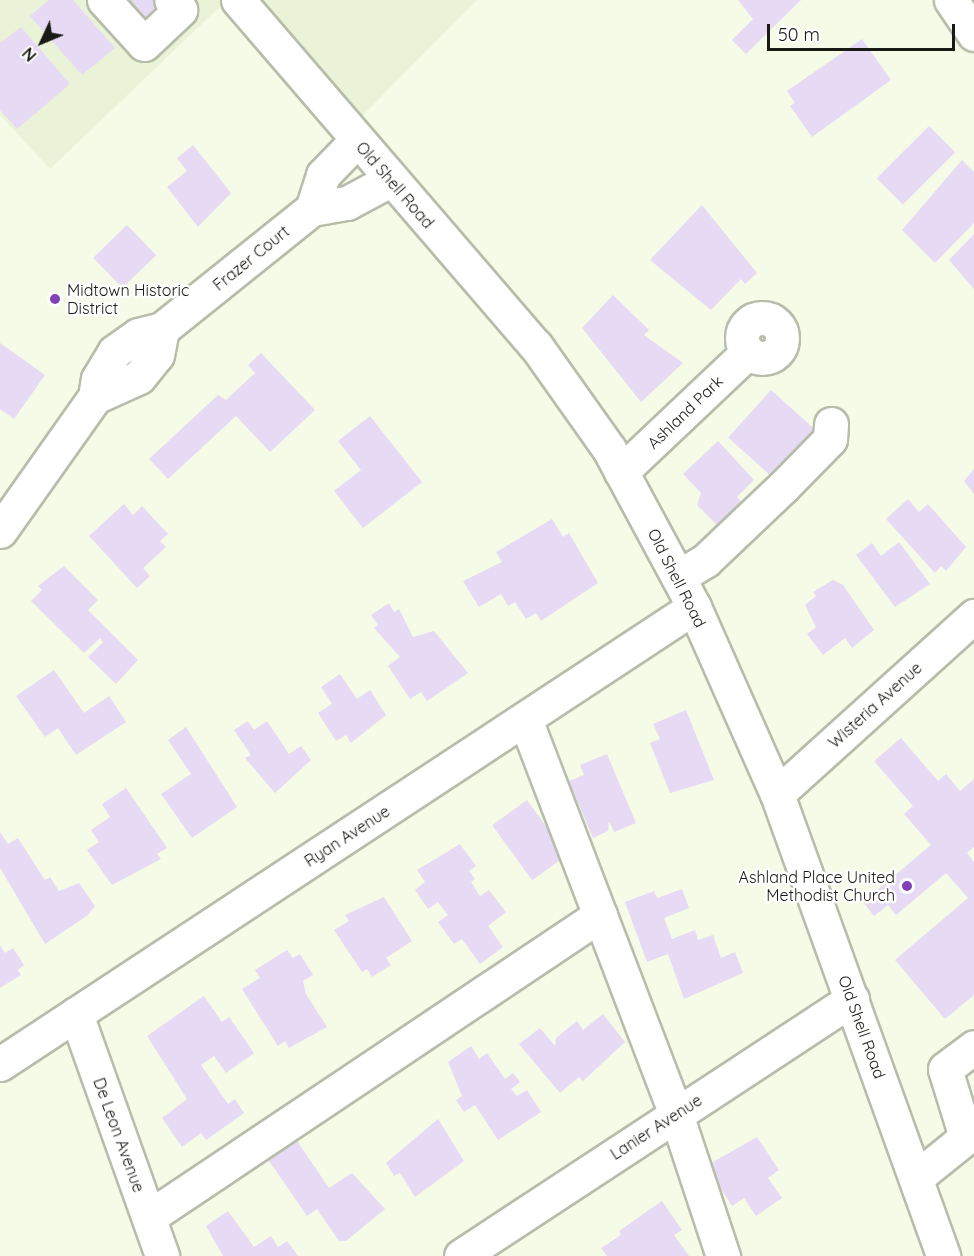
<!DOCTYPE html>
<html>
<head>
<meta charset="utf-8">
<style>
	body { margin:0 }
	#map { position:relative; width:974px; height:1256px; overflow:hidden; background:#f5fbe7; font-family:Quicksand,sans-serif }
	div>[style] { position:absolute }
	[style*='--x'] { left:calc(var(--x)*1px); top:calc(var(--y)*1px); width:calc(var(--w)*1px); rotate:calc(var(--a)*1deg) }
	.built>* { inset:0; background:#eaf3d7 }
	.building>* { inset:0; background:#e6daf5; transform-origin:0 0 }
	.minor-tunnel>* { height:33px; margin-top:-16.5px; transform-origin:0; background:repeating-linear-gradient(90deg,#d4d9c7 0 33px,transparent 0 49px) }
	.roads { filter:drop-shadow(2px 0 #b7bdaa) drop-shadow(-2px 0 #b7bdaa) drop-shadow(0 2px #b7bdaa) drop-shadow(0 -2px #b7bdaa) }
	.minor>* { height:33px; margin:-16.5px; padding:0 16.5px; transform-origin:16.5px; border-radius:16.5px; background:#fff }
	.minor>.ring { margin:-16.5px; padding:0; box-sizing:content-box; background:none; border:33px solid #fff; border-radius:50% }
	.major>* { height:33px; margin:-16.5px; padding:0 16.5px; transform-origin:16.5px; border-radius:16.5px; background:#fff }
	.dots>* { width:16px; height:16px; translate:-50% -50%; box-sizing:border-box; border:3px solid #fff; border-radius:50% }
	span { translate:-50% -50%; white-space:nowrap; text-align:center; line-height:1.15; -webkit-text-stroke:5px #fff; paint-order:stroke }
	.street-label { font-size:16px; color:#181a13 }
	.poi-label { font-size:16px; color:#181a13 }
	.left { translate:0 -50%; text-align:left }
	.right { translate:-100% -50%; text-align:right }
	.north { position:absolute; left:12px; top:12px; width:60px; height:60px; -webkit-text-stroke:4px #fff; paint-order:stroke; rotate:226deg; font-size:16px; font-weight:700; line-height:24px; text-align:center; color:#181a13 }
	.north::after { content:''; display:block; margin:auto; width:21px; height:27px; background:#181a13; clip-path:polygon(50% 0,100% 100%,50% 72%,0 100%) }
	.scale { position:absolute; left:767px; top:24px; width:188px; height:27px; box-sizing:border-box; border:3px solid #181a13; border-top:0; padding-left:8px; font-size:18px; line-height:21px; white-space:nowrap; color:#181a13; -webkit-text-stroke:4px #fff; paint-order:stroke }
</style>
</head>
<body>
<div id="map">
	<div class="built">
		<i style="clip-path:polygon(0 0,227px 0,50px 169px,0 115px)"></i>
		<i style="clip-path:polygon(261px 0,477px 0,361px 117px)"></i>
	</div>
	<div class="building">
		<i style="clip-path:polygon(49px 0,73px 0,115px 48px,82px 75px,30px 16px)"></i>
		<i style="clip-path:polygon(121px 0,161px 0,167px 7px,144px 27px)"></i>
		<i style="clip-path:polygon(738px 0,801px 0,746px 54px,732px 40px,753px 19px)"></i>
		<i style="clip-path:polygon(21px 27px,70px 84px,17px 129px,0 110px,0 43px)"></i>
		<i style="clip-path:polygon(862px 39px,891px 80px,812px 137px,790px 106px,795px 103px,787px 91px)"></i>
		<i style="left:929px;top:126px;width:37px;height:74px;rotate:45deg"></i>
		<i style="clip-path:polygon(193px 145px,231px 193px,198px 227px,167px 187px,187px 171px,177px 158px)"></i>
		<i style="clip-path:polygon(962px 160px,974px 172px,974px 223px,935px 263px,902px 230px)"></i>
		<i style="clip-path:polygon(702px 205px,757px 273px,745px 284px,741px 279px,711px 310px,650px 260px)"></i>
		<i style="left:127px;top:225px;width:42px;height:47px;rotate:46deg"></i>
		<i style="clip-path:polygon(974px 234px,974px 289px,949px 260px)"></i>
		<i style="clip-path:polygon(613px 295px,649px 330px,644px 335px,683px 363px,641px 402px,582px 328px)"></i>
		<i style="clip-path:polygon(0 343px,45px 375px,14px 419px,0 409px)"></i>
		<i style="clip-path:polygon(261px 353px,315px 410px,270px 452px,236px 416px,168px 479px,149px 459px,218px 395px,226px 400px,255px 373px,248px 365px)"></i>
		<i style="left:771px;top:390px;width:67px;height:64px;rotate:42deg"></i>
		<i style="clip-path:polygon(370px 416px,422px 482px,363px 528px,334px 491px,361px 470px,338px 441px)"></i>
		<i style="clip-path:polygon(718px 441px,754px 480px,737px 497px,747px 508px,723px 531px,697px 505px,701px 493px,683px 474px)"></i>
		<i style="clip-path:polygon(974px 469px,974px 494px,964px 481px)"></i>
		<i style="clip-path:polygon(908px 499px,919px 512px,928px 504px,966px 547px,946px 571px,941px 566px,935px 573px,886px 519px)"></i>
		<i style="clip-path:polygon(124px 504px,133px 515px,142px 506px,168px 534px,160px 541px,166px 547px,143px 568px,150px 576px,137px 588px,89px 536px)"></i>
		<i style="clip-path:polygon(552px 519px,563px 537px,569px 533px,598px 583px,541px 621px,536px 613px,526px 619px,515px 602px,508px 606px,501px 594px,479px 607px,463px 581px,502px 562px,496px 552px)"></i>
		<i style="clip-path:polygon(899px 542px,930px 584px,895px 607px,856px 555px,872px 543px,881px 556px)"></i>
		<i style="clip-path:polygon(64px 566px,98px 600px,88px 610px,138px 660px,116px 684px,88px 657px,103px 642px,100px 638px,84px 653px,31px 601px,42px 590px,38px 586px)"></i>
		<i style="clip-path:polygon(833px 580px,843px 585px,874px 630px,852px 648px,845px 638px,823px 655px,807px 634px,816px 627px,805px 605px,816px 596px,813px 592px)"></i>
		<i style="clip-path:polygon(389px 603px,394px 612px,399px 609px,413px 637px,434px 631px,468px 673px,427px 701px,421px 692px,410px 699px,388px 666px,400px 657px,374px 628px,378px 625px,371px 615px)"></i>
		<i style="clip-path:polygon(54px 670px,84px 713px,109px 696px,126px 722px,76px 755px,58px 728px,45px 737px,16px 696px)"></i>
		<i style="clip-path:polygon(340px 674px,357px 699px,370px 690px,386px 715px,351px 743px,346px 735px,336px 741px,318px 713px,332px 704px,321px 687px)"></i>
		<i style="clip-path:polygon(686px 710px,714px 780px,670px 793px,650px 743px,660px 739px,653px 724px)"></i>
		<i style="clip-path:polygon(248px 721px,254px 730px,267px 721px,289px 754px,301px 746px,311px 760px,275px 793px,245px 758px,251px 755px,234px 730px)"></i>
		<i style="clip-path:polygon(186px 727px,237px 807px,192px 838px,161px 794px,191px 774px,168px 740px)"></i>
		<i style="clip-path:polygon(901px 738px,938px 781px,946px 774px,960px 791px,974px 779px,974px 847px,967px 853px,974px 862px,974px 995px,945px 1019px,895px 960px,968px 898px,946px 873px,896px 915px,888px 905px,874px 916px,863px 902px,931px 845px,904px 814px,913px 806px,874px 761px)"></i>
		<i style="clip-path:polygon(607px 754px,636px 823px,614px 832px,609px 821px,608px 831px,593px 838px,569px 781px,584px 775px,580px 765px)"></i>
		<i style="clip-path:polygon(126px 788px,167px 848px,157px 854px,161px 859px,112px 885px,87px 850px,99px 842px,91px 830px,110px 817px,102px 804px)"></i>
		<i style="left:527px;top:800px;width:68px;height:43px;rotate:54deg"></i>
		<i style="clip-path:polygon(0 832px,8px 844px,18px 838px,45px 880px,50px 877px,59px 891px,79px 883px,95px 906px,88px 915px,45px 944px,0 868px)"></i>
		<i style="clip-path:polygon(460px 844px,476px 866px,469px 871px,475px 879px,471px 882px,480px 896px,489px 890px,506px 912px,488px 926px,503px 947px,480px 964px,462px 939px,454px 944px,438px 922px,448px 915px,438px 902px,428px 909px,415px 890px,425px 882px,417px 870px)"></i>
		<i style="clip-path:polygon(682px 889px,689px 908px,664px 918px,672px 939px,695px 930px,698px 940px,713px 935px,721px 958px,735px 952px,743px 973px,684px 999px,668px 954px,647px 962px,625px 902px,654px 891px,657px 898px)"></i>
		<i style="clip-path:polygon(384px 897px,412px 941px,386px 958px,391px 965px,372px 977px,367px 969px,362px 972px,334px 930px,349px 921px,345px 915px)"></i>
		<i style="clip-path:polygon(0 945px,5px 953px,13px 948px,24px 965px,18px 970px,21px 975px,0 988px)"></i>
		<i style="clip-path:polygon(287px 950px,293px 958px,300px 954px,313px 975px,303px 981px,306px 994px,327px 1027px,289px 1048px,285px 1041px,278px 1046px,242px 989px,260px 978px,255px 970px)"></i>
		<i style="clip-path:polygon(204px 996px,222px 1022px,229px 1017px,254px 1053px,226px 1073px,214px 1056px,201px 1065px,228px 1104px,235px 1099px,244px 1113px,206px 1140px,201px 1133px,182px 1147px,162px 1118px,187px 1099px,147px 1036px)"></i>
		<i style="clip-path:polygon(603px 1014px,625px 1042px,583px 1081px,579px 1077px,560px 1093px,519px 1044px,540px 1028px,555px 1046px,556px 1038px,577px 1021px,583px 1030px)"></i>
		<i style="clip-path:polygon(471px 1046px,479px 1059px,487px 1053px,505px 1079px,513px 1073px,520px 1082px,511px 1089px,517px 1096px,527px 1090px,541px 1112px,498px 1140px,475px 1105px,464px 1112px,456px 1100px,462px 1096px,448px 1062px)"></i>
		<i style="clip-path:polygon(438px 1119px,464px 1161px,415px 1197px,400px 1173px,394px 1176px,386px 1163px)"></i>
		<i style="clip-path:polygon(293px 1135px,329px 1188px,352px 1173px,385px 1209px,346px 1241px,339px 1241px,317px 1209px,307px 1216px,265px 1155px)"></i>
		<i style="clip-path:polygon(757px 1137px,779px 1170px,768px 1178px,782px 1198px,756px 1216px,744px 1198px,732px 1206px,706px 1166px)"></i>
		<i style="clip-path:polygon(662px 1201px,682px 1230px,674px 1235px,689px 1256px,607px 1256px,601px 1248px,621px 1235px,619px 1231px)"></i>
		<i style="clip-path:polygon(228px 1211px,254px 1247px,271px 1236px,278px 1247px,287px 1241px,298px 1256px,223px 1256px,206px 1226px)"></i>
	</div>
	<div class="minor-tunnel">
		<i style="--x:124;--y:6;--w:10;--a:-37"></i>
	</div>
	<div class="roads">
		<div class="minor">
			<i style="--x:104;--y:0;--w:59;--a:47.7"></i>
			<i style="--x:144;--y:44;--w:50;--a:-43.4"></i>
			<i style="--x:180;--y:10;--w:13;--a:-132"></i>
			<i style="--x:238;--y:0;--w:457;--a:49.3"></i>
			<i style="--x:536;--y:346;--w:126;--a:54.7"></i>
			<i style="--x:609;--y:449;--w:179;--a:61.7"></i>
			<i style="--x:694;--y:607;--w:205;--a:66.1"></i>
			<i style="--x:777;--y:794;--w:491;--a:70.2"></i>
			<i style="--x:312;--y:209;--w:36;--a:-72"></i>
			<i style="--x:323;--y:175;--w:47;--a:-45.9"></i>
			<i class="ring" style="left:742px;top:318px;width:7px;height:7px"></i>
			<i style="--x:95;--y:397;--w:48;--a:-24.4"></i>
			<i style="--x:139;--y:377;--w:28;--a:-51"></i>
			<i style="--x:157;--y:355;--w:26;--a:-79"></i>
			<i style="--x:621;--y:472;--w:175;--a:-43.4"></i>
			<i style="--x:0;--y:531;--w:164;--a:-54.7"></i>
			<i style="--x:95;--y:397;--w:18;--a:-81"></i>
			<i style="--x:98;--y:379;--w:31;--a:-59"></i>
			<i style="--x:114;--y:352;--w:29;--a:-35"></i>
			<i style="--x:138;--y:335;--w:25;--a:-14"></i>
			<i style="--x:162;--y:329;--w:192;--a:-38.7"></i>
			<i style="--x:312;--y:209;--w:36;--a:-10"></i>
			<i style="--x:347;--y:203;--w:49;--a:-28.1"></i>
			<i style="--x:678;--y:577;--w:33;--a:-31"></i>
			<i style="--x:706;--y:560;--w:106;--a:-43.5"></i>
			<i style="--x:783;--y:487;--w:67;--a:-45.6"></i>
			<i style="--x:830;--y:439;--w:15;--a:-86"></i>
			<i style="--x:525;--y:719;--w:423;--a:69.1"></i>
			<i style="--x:676;--y:1114;--w:150;--a:71.7"></i>
			<i style="--x:777;--y:794;--w:266;--a:-42.1"></i>
			<i style="--x:76;--y:1014;--w:257;--a:70.4"></i>
			<i style="--x:0;--y:1064;--w:831;--a:-33.36"></i>
			<i style="--x:966;--y:1137;--w:71;--a:-107.2"></i>
			<i style="--x:945;--y:1069;--w:36;--a:-37"></i>
			<i style="--x:917;--y:1177;--w:73;--a:-38.9"></i>
			<i style="--x:149;--y:1217;--w:543;--a:-33.81"></i>
			<i style="--x:461;--y:1256;--w:468;--a:-33.3"></i>
		</div>
		<div class="major">
			<i style="--x:951;--y:0;--w:41;--a:55.9"></i>
		</div>
	</div>
	<div class="dots">
		<i style="left:55px;top:299px;background:#8142b7"></i>
		<i style="left:907px;top:886px;background:#8142b7"></i>
	</div>
	<div class="street-label">
		<span style="left:395px;top:185px;rotate:49deg">Old Shell Road</span>
		<span style="left:251px;top:258px;rotate:-39deg">Frazer Court</span>
		<span style="left:685px;top:412px;rotate:-44deg">Ashland Park</span>
		<span style="left:677px;top:578px;rotate:63deg">Old Shell Road</span>
		<span style="left:875px;top:705px;rotate:-42deg">Wisteria Avenue</span>
		<span style="left:347px;top:836px;rotate:-33deg">Ryan Avenue</span>
		<span style="left:862px;top:1027px;rotate:70deg">Old Shell Road</span>
		<span style="left:656px;top:1127px;rotate:-33deg">Lanier Avenue</span>
		<span style="left:119px;top:1135px;rotate:70deg">De Leon Avenue</span>
	</div>
	<div class="poi-label">
		<span class="left" style="left:67px;top:299px">Midtown Historic<br>District</span>
		<span class="right" style="left:895px;top:886px">Ashland Place United<br>Methodist Church</span>
	</div>
	<div class="north">N</div>
	<div class="scale">50 m</div>
</div>
</body>
</html>
